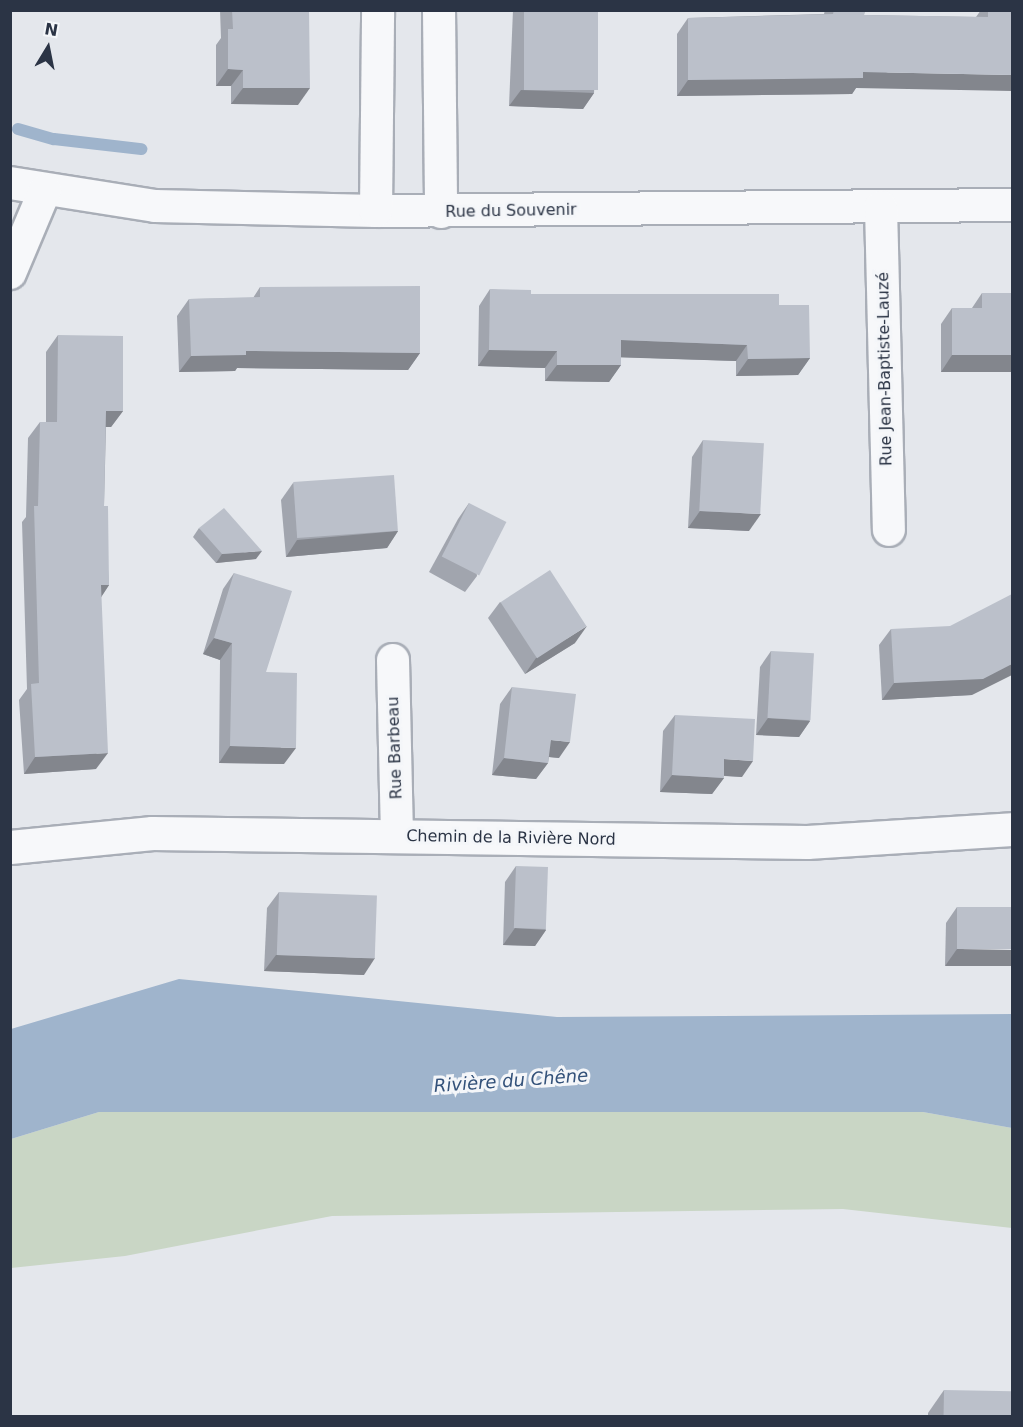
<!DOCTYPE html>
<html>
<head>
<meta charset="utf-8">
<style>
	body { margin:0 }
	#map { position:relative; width:1023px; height:1427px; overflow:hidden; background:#e4e7ec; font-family:"DejaVu Sans",sans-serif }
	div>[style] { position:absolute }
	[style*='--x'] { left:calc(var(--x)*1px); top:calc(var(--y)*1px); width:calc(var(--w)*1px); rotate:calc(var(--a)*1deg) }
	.green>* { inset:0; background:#c9d6c5 }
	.water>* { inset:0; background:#9fb4cc }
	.stream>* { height:12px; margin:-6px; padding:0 6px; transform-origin:6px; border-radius:6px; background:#9fb4cc }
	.roads { filter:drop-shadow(2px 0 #a9aeb7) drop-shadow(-2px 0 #a9aeb7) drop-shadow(0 2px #a9aeb7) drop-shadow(0 -2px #a9aeb7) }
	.minor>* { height:32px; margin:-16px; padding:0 16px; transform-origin:16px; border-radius:16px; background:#f7f8fa }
	.tertiary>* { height:33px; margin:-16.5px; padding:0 16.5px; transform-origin:16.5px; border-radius:16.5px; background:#f7f8fa }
	.wall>* { inset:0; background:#a1a5ae }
	.shaded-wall>* { inset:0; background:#83868d }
	.building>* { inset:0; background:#bbc0ca; transform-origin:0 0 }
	span { translate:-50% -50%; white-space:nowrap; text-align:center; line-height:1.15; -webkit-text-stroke:6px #f4f6f9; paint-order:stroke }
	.street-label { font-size:16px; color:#2b3445 }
	.water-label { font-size:18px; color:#34527a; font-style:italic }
	.frame { position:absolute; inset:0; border:12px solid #2b3445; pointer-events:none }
	.north { position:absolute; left:18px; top:18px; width:60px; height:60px; -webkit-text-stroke:4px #f4f6f9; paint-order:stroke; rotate:10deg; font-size:16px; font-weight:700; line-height:24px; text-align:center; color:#2b3445 }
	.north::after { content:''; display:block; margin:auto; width:21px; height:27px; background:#2b3445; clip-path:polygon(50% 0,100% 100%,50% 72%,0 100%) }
</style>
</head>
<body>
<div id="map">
	<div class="green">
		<i style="clip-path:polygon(99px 1112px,923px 1112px,1012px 1128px,1012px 1228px,843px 1209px,332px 1216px,125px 1256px,11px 1268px,11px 1139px)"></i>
	</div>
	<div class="water">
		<i style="clip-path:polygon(179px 979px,557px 1017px,1012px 1014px,1012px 1128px,923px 1112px,99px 1112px,11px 1139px,11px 1029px)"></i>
	</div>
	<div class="stream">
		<i style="--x:18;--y:129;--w:37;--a:16"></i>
		<i style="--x:54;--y:139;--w:88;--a:6.6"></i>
	</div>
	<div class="roads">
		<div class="minor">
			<i style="--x:439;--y:10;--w:202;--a:89.4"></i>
			<i style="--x:10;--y:183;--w:147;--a:9"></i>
			<i style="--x:155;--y:206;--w:221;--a:1.3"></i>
			<i style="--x:376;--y:211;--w:636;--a:-0.54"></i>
			<i style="--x:881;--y:207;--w:323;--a:88.6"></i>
			<i style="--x:376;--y:211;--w:201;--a:-89.4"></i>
			<i style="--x:10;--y:273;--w:90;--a:-67.1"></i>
			<i style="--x:393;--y:660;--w:176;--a:88.7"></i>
		</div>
		<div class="tertiary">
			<i style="--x:10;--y:847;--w:143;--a:-5.6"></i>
			<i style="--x:152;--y:833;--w:655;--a:0.79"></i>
			<i style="--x:807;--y:842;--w:205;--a:-3.6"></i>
		</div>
	</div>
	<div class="wall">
		<i style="clip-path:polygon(220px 10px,309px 10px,298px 105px,231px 104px,231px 86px,216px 86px,216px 45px,221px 38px)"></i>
		<i style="clip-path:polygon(513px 10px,598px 10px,594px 93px,583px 109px,509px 106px)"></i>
		<i style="clip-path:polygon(825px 10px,865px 10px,864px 15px,976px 17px,981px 10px,1012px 10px,856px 88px,852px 94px,677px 96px,677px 34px,688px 18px,824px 14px)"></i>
		<i style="clip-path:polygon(260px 287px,420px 353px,408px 370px,237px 368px,235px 371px,179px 372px,177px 316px,189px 299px,253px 298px)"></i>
		<i style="clip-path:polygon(490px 289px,531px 294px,779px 305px,810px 358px,798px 375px,736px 376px,736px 361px,621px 357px,621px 365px,609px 382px,545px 381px,545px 368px,478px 366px,479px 306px)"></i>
		<i style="clip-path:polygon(982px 293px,1012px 293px,1012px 372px,941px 372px,941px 324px,952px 308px,972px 308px)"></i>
		<i style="clip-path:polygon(58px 335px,123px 411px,111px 427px,106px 427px,104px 506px,109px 585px,101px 597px,96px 769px,24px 774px,19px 700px,27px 689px,22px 522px,26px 517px,28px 438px,40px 422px,46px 422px,46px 352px)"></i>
		<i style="clip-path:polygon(703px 440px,749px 531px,688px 528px,692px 457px)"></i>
		<i style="clip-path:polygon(293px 483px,398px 531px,387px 548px,286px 557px,281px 500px)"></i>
		<i style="clip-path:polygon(469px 503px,477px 576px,465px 592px,429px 572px,458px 519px)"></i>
		<i style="clip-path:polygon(199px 528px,256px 559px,216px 563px,193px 537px)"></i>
		<i style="clip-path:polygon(234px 573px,266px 672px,284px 764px,219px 763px,220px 660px,203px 654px,223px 589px)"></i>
		<i style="clip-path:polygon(500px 602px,575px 643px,525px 674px,488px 618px)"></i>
		<i style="clip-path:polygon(891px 629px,972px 695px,882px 700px,879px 645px)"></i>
		<i style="clip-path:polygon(771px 651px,810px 721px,799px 737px,756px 735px,760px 667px)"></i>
		<i style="clip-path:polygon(512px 687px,559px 758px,549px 757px,548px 763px,536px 779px,492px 775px,500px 704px)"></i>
		<i style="clip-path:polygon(675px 715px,742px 777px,724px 776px,724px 778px,712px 794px,660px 792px,663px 731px)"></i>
		<i style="clip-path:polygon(516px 866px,546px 930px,535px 946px,503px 945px,505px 882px)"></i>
		<i style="clip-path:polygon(279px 892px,364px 975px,264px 971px,267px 908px)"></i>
		<i style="clip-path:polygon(957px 907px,1012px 907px,945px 966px,946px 923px)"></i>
		<i style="clip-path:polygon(944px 1390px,1012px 1416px,928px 1416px,928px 1413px)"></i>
	</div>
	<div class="shaded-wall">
		<i style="clip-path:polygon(228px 69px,243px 70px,231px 86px,216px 86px)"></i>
		<i style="clip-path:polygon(863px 72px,1012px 75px,1012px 91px,856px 88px,852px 94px,677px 96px,688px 80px)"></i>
		<i style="clip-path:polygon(243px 88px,310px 88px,298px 105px,231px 104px)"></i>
		<i style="clip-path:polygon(521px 90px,594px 93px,583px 109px,509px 106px)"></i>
		<i style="clip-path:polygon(621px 340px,747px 345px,736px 361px,609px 357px)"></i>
		<i style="clip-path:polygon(489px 350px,557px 351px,545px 368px,478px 366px)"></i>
		<i style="clip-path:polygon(246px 351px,420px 353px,408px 370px,237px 368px,235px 371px,179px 372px,191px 356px)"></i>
		<i style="clip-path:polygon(952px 355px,1012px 355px,1012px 372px,941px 372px)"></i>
		<i style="clip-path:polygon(810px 358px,798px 375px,736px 376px,748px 359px)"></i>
		<i style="clip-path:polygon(557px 365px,621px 365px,609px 382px,545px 381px)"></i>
		<i style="clip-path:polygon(106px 411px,123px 411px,111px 427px,95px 427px)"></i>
		<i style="clip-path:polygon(700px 511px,761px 514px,749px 531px,688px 528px)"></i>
		<i style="clip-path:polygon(398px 531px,387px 548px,286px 557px,297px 540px)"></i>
		<i style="clip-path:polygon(262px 551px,256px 559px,216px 563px,222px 554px)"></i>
		<i style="clip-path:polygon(101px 585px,109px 585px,98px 602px)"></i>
		<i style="clip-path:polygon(587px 626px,575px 643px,525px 674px,536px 658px)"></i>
		<i style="clip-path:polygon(214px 638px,232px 643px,220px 660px,203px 654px)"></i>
		<i style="clip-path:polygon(1012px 664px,1012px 675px,972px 695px,882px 700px,894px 683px)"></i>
		<i style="clip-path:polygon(768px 718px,810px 721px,799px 737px,756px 735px)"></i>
		<i style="clip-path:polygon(551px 740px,570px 742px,559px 758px,539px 756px)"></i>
		<i style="clip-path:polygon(230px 746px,296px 748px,284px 764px,219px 763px)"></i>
		<i style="clip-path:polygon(108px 753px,96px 769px,24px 774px,35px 757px)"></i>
		<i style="clip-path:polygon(504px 758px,548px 763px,536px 779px,492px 775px)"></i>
		<i style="clip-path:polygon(724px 759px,753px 761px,742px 777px,713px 775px)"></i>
		<i style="clip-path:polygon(672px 775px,724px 778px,712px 794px,660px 792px)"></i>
		<i style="clip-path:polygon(515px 928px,546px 930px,535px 946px,503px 945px)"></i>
		<i style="clip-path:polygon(957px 949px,1012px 950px,1012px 966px,945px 966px)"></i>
		<i style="clip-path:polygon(276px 955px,375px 958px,364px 975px,264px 971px)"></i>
	</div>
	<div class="building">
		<i style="clip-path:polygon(232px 10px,309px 10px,310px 88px,243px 88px,243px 70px,228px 69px,228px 29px,233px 29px)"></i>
		<i style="left:524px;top:10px;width:74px;height:80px"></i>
		<i style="clip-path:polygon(834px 10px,865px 10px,864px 15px,988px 17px,988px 10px,1012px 10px,1012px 75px,863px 72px,863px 78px,688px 80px,688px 18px,833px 14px)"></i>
		<i style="clip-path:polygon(420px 286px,420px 353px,246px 351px,246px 355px,191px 356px,189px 299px,260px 297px,260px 287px)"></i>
		<i style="clip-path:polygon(490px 289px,531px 290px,531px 294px,779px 294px,779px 305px,809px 305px,810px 358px,748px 359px,747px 345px,621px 340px,621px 365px,557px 365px,557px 351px,489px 350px)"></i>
		<i style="clip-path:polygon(982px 293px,1012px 293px,1012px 355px,952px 355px,952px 308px,982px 308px)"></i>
		<i style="clip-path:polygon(58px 335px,123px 336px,123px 411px,106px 411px,104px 506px,108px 506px,109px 585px,101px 585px,108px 753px,35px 757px,31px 684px,39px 683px,34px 506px,38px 506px,40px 422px,57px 422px)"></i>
		<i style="left:703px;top:440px;width:61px;height:71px;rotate:3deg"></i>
		<i style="left:394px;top:475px;width:56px;height:101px;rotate:86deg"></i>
		<i style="left:469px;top:503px;width:42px;height:60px;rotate:27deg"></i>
		<i style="clip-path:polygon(224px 508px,262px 551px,222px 554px,199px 528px)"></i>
		<i style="left:550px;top:570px;width:67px;height:59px;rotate:57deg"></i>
		<i style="clip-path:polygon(234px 573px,292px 591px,266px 672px,297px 673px,296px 748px,230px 746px,232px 643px,214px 638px)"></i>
		<i style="clip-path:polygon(1012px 594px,1012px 664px,983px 679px,894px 683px,891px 629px,950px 626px)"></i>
		<i style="left:771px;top:651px;width:43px;height:67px;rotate:3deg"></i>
		<i style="clip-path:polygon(512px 687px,576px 694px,570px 742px,551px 740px,548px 763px,504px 758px)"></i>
		<i style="clip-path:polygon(675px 715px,755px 719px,753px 761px,724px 759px,724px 778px,672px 775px)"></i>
		<i style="left:516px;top:866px;width:32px;height:62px;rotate:2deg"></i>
		<i style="left:279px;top:892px;width:98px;height:63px;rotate:2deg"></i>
		<i style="left:957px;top:907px;width:55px;height:42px"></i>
		<i style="left:944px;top:1390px;width:68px;height:26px;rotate:1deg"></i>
	</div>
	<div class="street-label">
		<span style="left:511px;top:211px;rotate:-1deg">Rue du Souvenir</span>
		<span style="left:885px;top:369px;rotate:-91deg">Rue Jean-Baptiste-Lauzé</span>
		<span style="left:395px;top:748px;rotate:-92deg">Rue Barbeau</span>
		<span style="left:511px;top:838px;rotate:1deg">Chemin de la Rivière Nord</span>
	</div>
	<div class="water-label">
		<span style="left:511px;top:1081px;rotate:-4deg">Rivière du Chêne</span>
	</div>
	<div class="frame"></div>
	<div class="north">N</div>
</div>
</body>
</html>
